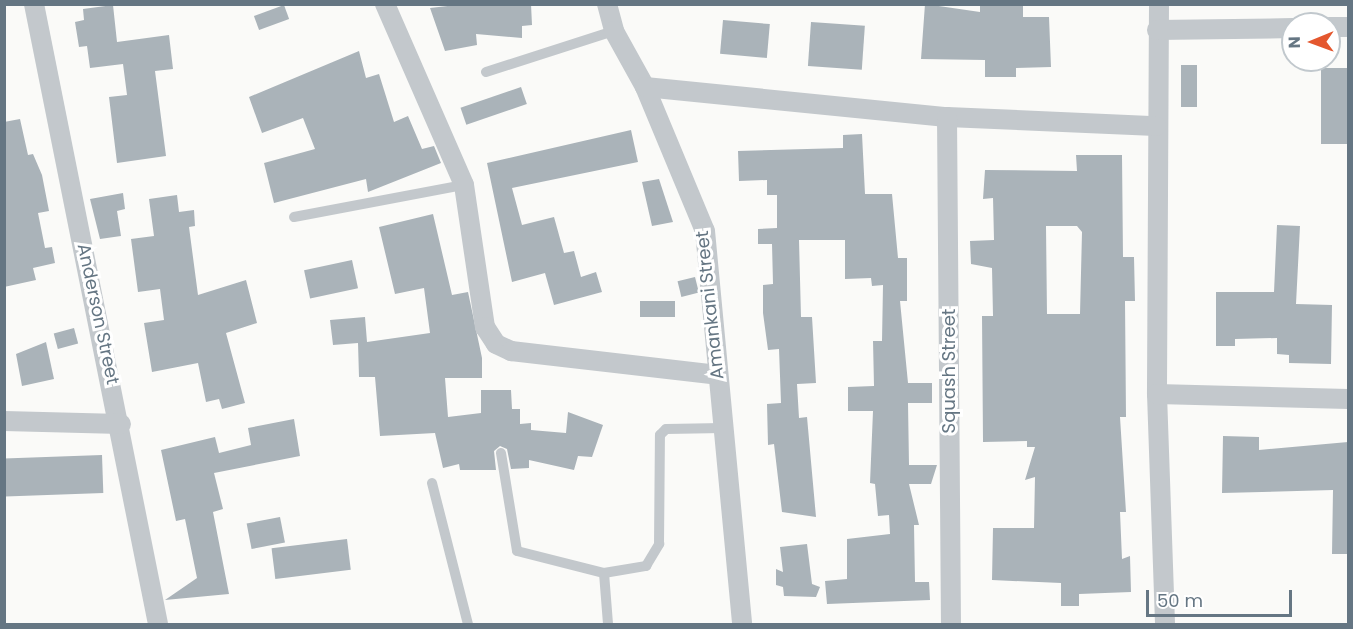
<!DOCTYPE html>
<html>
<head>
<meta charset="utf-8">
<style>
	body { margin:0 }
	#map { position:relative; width:1353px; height:629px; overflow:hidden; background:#fafaf8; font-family:Poppins,sans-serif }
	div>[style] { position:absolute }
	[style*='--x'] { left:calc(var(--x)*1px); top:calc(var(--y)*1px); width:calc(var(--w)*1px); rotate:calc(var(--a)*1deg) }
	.building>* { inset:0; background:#aab3b9; transform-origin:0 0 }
	.service>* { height:10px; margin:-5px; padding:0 5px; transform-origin:5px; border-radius:5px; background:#c3c8cc }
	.minor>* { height:20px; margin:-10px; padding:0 10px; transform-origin:10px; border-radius:10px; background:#c3c8cc }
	span { translate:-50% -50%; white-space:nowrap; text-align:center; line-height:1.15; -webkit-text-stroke:6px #fff; paint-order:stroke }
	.street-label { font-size:18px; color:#657683 }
	.frame { position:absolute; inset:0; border:6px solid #657683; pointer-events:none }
	.north { position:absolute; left:1281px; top:12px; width:60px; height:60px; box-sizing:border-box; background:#fff; border:2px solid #c1c8cd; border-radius:50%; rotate:269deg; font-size:16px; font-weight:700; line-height:24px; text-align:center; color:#657683 }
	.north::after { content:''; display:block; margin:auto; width:21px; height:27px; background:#e4572e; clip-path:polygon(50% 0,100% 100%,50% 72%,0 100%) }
	.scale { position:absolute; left:1146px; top:590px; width:146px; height:27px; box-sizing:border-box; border:3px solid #657683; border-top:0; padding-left:8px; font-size:18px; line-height:21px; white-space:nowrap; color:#657683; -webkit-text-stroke:4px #fff; paint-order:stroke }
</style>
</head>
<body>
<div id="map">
	<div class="building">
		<i style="clip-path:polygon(465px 4px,531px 4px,532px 25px,522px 26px,522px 38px,476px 34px,477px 45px,445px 51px,430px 8px)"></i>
		<i style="clip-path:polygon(925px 4px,980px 12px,980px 4px,1023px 4px,1023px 17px,1049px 17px,1051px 67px,1016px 68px,1016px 77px,985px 77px,985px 60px,921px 59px)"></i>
		<i style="clip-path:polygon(113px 5px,117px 42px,169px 35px,173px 69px,155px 71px,166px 156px,117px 163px,109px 97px,127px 95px,123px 64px,90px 68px,87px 46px,79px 47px,75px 22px,84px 20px,83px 9px)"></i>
		<i style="left:284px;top:5px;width:15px;height:32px;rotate:70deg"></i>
		<i style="left:723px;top:20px;width:47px;height:34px;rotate:5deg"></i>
		<i style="left:811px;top:22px;width:54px;height:44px;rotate:4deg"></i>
		<i style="clip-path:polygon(359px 51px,366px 78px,379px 74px,394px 122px,408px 116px,422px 149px,434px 146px,441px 163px,368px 192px,366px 179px,274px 203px,264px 163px,315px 149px,303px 118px,262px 133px,249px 97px)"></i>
		<i style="left:1181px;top:65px;width:16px;height:42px"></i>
		<i style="left:1348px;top:68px;width:76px;height:27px;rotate:90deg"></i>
		<i style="left:521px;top:87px;width:18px;height:64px;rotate:71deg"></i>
		<i style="clip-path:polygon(20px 119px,28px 155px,33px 154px,42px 175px,49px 211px,38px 213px,45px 248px,52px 247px,55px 263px,33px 268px,36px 280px,4px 287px,4px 122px)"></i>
		<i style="clip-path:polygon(631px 130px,638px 162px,512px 188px,522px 225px,554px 217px,564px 253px,574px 251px,581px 277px,596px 272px,602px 292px,554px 305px,545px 273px,512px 282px,487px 163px)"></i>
		<i style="clip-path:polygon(862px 134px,865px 194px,892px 194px,898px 258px,907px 258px,907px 301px,900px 301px,908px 383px,932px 383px,932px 403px,908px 403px,909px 465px,937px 465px,931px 484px,909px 484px,919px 525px,914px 525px,915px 582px,929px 582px,930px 600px,827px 604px,825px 581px,847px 579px,847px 539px,890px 534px,889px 515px,878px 516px,875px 484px,870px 483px,873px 411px,848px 411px,848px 387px,874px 386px,873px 341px,882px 341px,883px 285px,872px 286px,871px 278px,845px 279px,845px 240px,799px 240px,801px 317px,812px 317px,816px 383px,797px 384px,799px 418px,807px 417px,816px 517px,782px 512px,774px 444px,768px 445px,767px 404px,781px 403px,779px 349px,768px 350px,763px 313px,763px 285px,773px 284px,772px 244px,758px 244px,758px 229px,777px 228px,777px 195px,767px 195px,767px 180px,739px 181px,738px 151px,843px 148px,843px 135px)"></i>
		<i style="clip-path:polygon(evenodd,1076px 155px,1122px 155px,1123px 257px,1134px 257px,1135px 301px,1125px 301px,1126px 417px,1120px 417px,1126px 512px,1120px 512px,1122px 559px,1130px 556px,1131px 592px,1079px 594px,1079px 606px,1061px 606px,1061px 583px,992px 580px,993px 528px,1034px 528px,1035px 477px,1025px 480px,1035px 447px,1027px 447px,1027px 441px,983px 442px,982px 316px,993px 316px,992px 268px,971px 264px,970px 241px,994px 240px,993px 198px,983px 199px,985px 170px,1077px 171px,1076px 155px,1046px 226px,1077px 226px,1082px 232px,1080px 314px,1047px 314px,1046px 226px)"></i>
		<i style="clip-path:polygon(659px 179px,673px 222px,652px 226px,642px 182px)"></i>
		<i style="clip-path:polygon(123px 193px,125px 209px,117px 211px,121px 236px,100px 239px,90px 199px)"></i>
		<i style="clip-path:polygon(177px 195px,179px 212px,194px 210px,195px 226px,189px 227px,198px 295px,246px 280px,257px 323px,226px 333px,245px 403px,222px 409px,219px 399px,206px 402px,198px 363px,152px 372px,144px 323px,164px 320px,160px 289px,138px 292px,131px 239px,154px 236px,149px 199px)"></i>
		<i style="clip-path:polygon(433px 214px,452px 295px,468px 292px,482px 358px,482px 378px,445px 378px,448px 417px,481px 413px,481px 390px,511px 390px,512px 409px,520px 409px,520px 424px,531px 423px,531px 430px,566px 433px,568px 412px,603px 425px,592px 457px,578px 456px,574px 470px,529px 460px,529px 468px,511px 469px,507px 449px,500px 446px,494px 451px,496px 470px,460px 470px,459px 464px,443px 468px,435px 433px,380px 436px,375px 377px,359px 377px,358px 343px,333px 345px,330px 320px,365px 317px,367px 342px,430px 333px,424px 288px,395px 294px,379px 227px)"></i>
		<i style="clip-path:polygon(1277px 225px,1300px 226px,1296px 304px,1332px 305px,1331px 364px,1289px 363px,1289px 355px,1277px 354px,1277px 338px,1235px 339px,1235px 346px,1216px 346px,1216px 292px,1274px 292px)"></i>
		<i style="left:352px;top:260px;width:29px;height:49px;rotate:78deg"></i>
		<i style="left:695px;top:277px;width:16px;height:18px;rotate:76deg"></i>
		<i style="left:640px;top:301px;width:35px;height:16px"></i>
		<i style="left:74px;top:328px;width:16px;height:21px;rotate:75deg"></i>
		<i style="clip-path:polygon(46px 342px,54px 379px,22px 386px,16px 354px)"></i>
		<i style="clip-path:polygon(294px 419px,300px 456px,214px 473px,223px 509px,213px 512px,229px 594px,165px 600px,197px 578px,185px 519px,176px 521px,161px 450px,215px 437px,219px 453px,251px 445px,248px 428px)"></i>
		<i style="clip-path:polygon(1223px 436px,1259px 437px,1259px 450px,1348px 442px,1348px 554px,1332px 554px,1333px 490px,1222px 493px)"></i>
		<i style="left:102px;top:455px;width:38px;height:98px;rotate:88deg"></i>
		<i style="left:280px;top:517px;width:26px;height:34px;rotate:79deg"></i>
		<i style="left:347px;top:539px;width:31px;height:76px;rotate:83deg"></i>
		<i style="clip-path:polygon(807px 544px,812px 584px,820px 587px,816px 597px,784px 596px,783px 587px,776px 585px,776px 569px,783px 572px,780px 547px)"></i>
	</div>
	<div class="service">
		<i style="--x:486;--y:72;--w:134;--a:-17.8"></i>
		<i style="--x:294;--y:217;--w:173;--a:-10.7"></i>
		<i style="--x:501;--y:453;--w:99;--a:80.7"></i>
		<i style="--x:517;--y:551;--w:90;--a:14.2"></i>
		<i style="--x:604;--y:573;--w:51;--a:85.5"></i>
		<i style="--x:432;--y:483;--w:146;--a:75.7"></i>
		<i style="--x:604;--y:573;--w:43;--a:-9.5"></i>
		<i style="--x:646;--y:566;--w:26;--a:-59"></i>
		<i style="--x:659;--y:544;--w:109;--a:-89.5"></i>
		<i style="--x:660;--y:435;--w:8;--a:-45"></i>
		<i style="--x:666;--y:429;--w:57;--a:-1"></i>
	</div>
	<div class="minor">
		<i style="--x:34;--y:4;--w:632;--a:78.69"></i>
		<i style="--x:385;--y:4;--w:197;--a:66.4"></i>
		<i style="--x:464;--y:185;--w:144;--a:81.6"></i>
		<i style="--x:485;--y:327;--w:20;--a:57"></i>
		<i style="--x:496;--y:344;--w:17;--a:25"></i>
		<i style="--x:511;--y:351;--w:208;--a:6.6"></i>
		<i style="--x:607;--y:4;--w:28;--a:75"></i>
		<i style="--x:614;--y:31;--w:64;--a:61"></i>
		<i style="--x:645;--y:87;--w:156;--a:67.4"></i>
		<i style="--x:705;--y:231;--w:395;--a:84.6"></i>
		<i style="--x:1159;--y:4;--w:390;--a:90.3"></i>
		<i style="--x:1157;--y:394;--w:230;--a:88"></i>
		<i style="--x:1329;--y:27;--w:19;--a:0"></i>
		<i style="--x:1157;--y:30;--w:136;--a:-0.8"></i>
		<i style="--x:645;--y:87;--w:303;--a:5.7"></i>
		<i style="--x:947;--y:117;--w:209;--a:2.5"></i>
		<i style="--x:947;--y:117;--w:507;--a:89.55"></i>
		<i style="--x:1157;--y:394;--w:191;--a:1.5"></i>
		<i style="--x:4;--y:421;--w:117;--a:1.5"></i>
	</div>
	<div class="street-label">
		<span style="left:710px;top:305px;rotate:-96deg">Amankani Street</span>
		<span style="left:98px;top:314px;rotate:78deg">Anderson Street</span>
		<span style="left:949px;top:371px;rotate:-90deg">Squash Street</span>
	</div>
	<div class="frame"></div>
	<div class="north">N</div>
	<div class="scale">50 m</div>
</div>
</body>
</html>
